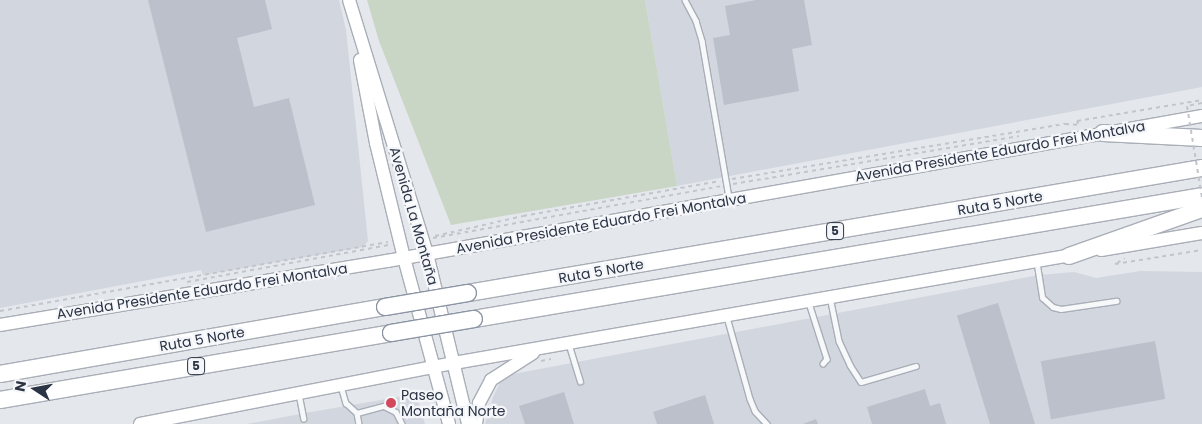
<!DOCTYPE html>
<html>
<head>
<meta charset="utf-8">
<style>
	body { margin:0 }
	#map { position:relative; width:1202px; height:424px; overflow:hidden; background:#e4e7ec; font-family:Poppins,sans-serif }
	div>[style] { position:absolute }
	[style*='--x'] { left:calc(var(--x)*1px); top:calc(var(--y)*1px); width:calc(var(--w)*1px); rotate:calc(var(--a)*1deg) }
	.built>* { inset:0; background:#d2d6de }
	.green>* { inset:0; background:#c9d6c5 }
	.building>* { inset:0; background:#bbc0ca; transform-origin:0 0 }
	.path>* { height:2px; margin-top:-1px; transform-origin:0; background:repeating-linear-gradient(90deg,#c2c5cb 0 4px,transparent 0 8px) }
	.roads { filter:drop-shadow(1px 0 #a9aeb7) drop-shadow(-1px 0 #a9aeb7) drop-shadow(0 1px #a9aeb7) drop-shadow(0 -1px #a9aeb7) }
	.lane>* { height:4.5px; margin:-2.25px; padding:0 2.25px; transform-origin:2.25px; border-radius:2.25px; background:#f7f8fa }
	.secondary>* { height:12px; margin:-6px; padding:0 6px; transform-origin:6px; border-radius:6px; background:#fff }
	.highway>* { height:16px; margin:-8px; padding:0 8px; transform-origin:8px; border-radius:8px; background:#fff }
	.path-bridge>* { height:2px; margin-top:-1px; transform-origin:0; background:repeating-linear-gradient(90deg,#c2c5cb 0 4px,transparent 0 8px) }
	.bridges { filter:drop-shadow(1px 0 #8b94a3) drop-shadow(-1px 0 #8b94a3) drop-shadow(0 1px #8b94a3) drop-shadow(0 -1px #8b94a3) }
	.highway-bridge>* { height:16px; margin:-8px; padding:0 8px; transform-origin:8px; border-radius:8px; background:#fff }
	.dots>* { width:14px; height:14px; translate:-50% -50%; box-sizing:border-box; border:2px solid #f4f6f9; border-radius:50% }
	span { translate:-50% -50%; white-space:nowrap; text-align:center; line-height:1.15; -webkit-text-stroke:4.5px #f4f6f9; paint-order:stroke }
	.shield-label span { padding:1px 4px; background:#f4f6f9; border:1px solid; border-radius:4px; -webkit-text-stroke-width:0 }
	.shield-label { font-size:12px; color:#2b3445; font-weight:700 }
	.street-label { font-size:14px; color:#2b3445 }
	.poi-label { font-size:14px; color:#2b3445 }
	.left { translate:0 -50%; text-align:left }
	.north { position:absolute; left:10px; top:364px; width:50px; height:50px; -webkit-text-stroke:4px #f4f6f9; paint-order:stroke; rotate:281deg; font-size:14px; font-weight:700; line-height:20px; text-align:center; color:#2b3445 }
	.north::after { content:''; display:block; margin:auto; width:18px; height:22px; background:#2b3445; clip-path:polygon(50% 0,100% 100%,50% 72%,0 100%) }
</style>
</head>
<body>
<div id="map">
	<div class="built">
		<i style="clip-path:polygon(0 0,339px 0,346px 30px,368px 241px,363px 247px,203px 275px,201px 270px,0 308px)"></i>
		<i style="clip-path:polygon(645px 0,1202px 0,1202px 87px,677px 186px)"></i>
		<i style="clip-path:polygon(1140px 271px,1202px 272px,1202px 424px,485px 424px,493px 397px,503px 376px,1039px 275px,1074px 272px,1096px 278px)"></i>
		<i style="clip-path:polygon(416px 394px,425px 424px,247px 424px,311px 412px)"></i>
	</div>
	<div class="green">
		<i style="clip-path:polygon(367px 0,645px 0,677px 186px,451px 225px,379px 41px)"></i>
	</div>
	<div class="building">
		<i style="clip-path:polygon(148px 0,265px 0,272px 29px,237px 38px,254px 107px,289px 98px,315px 205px,206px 232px)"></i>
		<i style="clip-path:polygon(756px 0,804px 0,812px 45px,792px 49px,799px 91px,724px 105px,713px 38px,730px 35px,725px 6px)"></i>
		<i style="left:998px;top:303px;width:127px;height:43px;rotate:73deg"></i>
		<i style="left:1155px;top:341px;width:59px;height:116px;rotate:80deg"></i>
		<i style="clip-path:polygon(925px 389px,930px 406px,940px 403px,946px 424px,872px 424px,867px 407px)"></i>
		<i style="clip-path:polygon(564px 392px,574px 424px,525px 424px,519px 406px)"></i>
		<i style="clip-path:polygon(705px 395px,714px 424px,657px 424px,653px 412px)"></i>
		<i style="clip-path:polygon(816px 419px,818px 424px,803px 424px)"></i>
	</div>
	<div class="path">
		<i style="--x:1078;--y:124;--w:3;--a:-108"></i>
		<i style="--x:1077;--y:121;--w:127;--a:-9.5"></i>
		<i style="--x:732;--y:179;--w:338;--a:-9.4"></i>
		<i style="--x:1065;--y:124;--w:15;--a:4"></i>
		<i style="--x:733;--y:184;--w:290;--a:-9.5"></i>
		<i style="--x:435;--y:236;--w:90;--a:-12.8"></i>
		<i style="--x:523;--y:216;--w:200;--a:-10.1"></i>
		<i style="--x:433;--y:238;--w:293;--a:-10.2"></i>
		<i style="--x:1117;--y:263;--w:9;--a:-32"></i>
		<i style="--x:1115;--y:264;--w:88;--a:-9.1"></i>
		<i style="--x:187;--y:282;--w:205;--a:-10.4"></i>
		<i style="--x:0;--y:311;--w:394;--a:-10.1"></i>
		<i style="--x:541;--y:361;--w:10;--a:-11"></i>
	</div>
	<div class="roads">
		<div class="lane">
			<i style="--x:685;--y:0;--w:24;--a:62"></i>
			<i style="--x:696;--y:21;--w:21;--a:73"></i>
			<i style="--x:702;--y:41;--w:159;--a:80.2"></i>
			<i style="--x:1037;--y:262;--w:36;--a:81"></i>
			<i style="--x:1043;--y:298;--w:13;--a:42"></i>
			<i style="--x:1053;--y:307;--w:8;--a:14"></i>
			<i style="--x:1061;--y:309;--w:56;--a:-8.3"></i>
			<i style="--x:830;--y:297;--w:45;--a:78.4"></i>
			<i style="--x:839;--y:341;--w:26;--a:65"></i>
			<i style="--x:850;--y:365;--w:20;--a:57"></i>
			<i style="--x:861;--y:382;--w:57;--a:-16.2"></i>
			<i style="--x:809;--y:303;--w:59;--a:72.2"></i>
			<i style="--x:827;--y:359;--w:6;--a:129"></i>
			<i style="--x:727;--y:317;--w:85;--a:74.3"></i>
			<i style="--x:750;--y:399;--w:13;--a:67"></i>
			<i style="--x:755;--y:411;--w:18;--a:47"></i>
			<i style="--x:569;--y:344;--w:39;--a:73"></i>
			<i style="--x:341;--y:386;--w:18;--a:74"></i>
			<i style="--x:346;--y:403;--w:15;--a:42"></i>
			<i style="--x:357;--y:413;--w:11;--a:80"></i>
			<i style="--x:299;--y:394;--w:25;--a:79"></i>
			<i style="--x:357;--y:413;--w:28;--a:-15"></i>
			<i style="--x:384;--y:406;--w:13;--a:27"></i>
			<i style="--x:396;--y:412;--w:13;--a:63"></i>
		</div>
		<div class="secondary">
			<i style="--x:349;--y:0;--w:266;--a:72.9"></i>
			<i style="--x:427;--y:254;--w:175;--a:76.4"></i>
			<i style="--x:360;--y:60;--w:85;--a:79.1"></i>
			<i style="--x:376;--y:143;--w:118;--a:76.3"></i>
			<i style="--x:404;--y:258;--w:172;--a:74.8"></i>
			<i style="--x:1101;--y:250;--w:102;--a:-9.6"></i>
			<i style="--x:0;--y:325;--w:392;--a:-9.4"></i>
			<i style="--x:387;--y:261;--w:828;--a:-10.09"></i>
			<i style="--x:140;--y:424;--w:320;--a:-11"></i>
			<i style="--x:454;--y:363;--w:632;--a:-9.92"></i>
			<i style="--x:476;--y:424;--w:21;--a:-82"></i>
			<i style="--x:479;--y:403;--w:26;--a:-62"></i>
			<i style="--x:491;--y:380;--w:50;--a:-32.7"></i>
		</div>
		<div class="highway">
			<i style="--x:1103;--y:133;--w:99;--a:2.9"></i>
			<i style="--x:1069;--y:256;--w:141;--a:-19.5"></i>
			<i style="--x:468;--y:293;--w:745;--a:-9.66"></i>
			<i style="--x:474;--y:319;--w:738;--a:-9.59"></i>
			<i style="--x:0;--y:374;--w:391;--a:-9.9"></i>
			<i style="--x:0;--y:400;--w:397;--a:-9.7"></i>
		</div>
	</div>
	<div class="path-bridge">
		<i style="--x:1202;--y:103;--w:15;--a:169"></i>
		<i style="--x:1187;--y:106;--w:93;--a:80.7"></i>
	</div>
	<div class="bridges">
		<div class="highway-bridge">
			<i style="--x:385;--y:307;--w:84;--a:-9.6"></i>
			<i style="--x:391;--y:333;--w:84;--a:-9.6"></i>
		</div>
	</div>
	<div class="dots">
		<i style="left:391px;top:403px;background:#d1495b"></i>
	</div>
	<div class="shield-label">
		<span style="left:835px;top:231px">5</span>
		<span style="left:196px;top:366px">5</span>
	</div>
	<div class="street-label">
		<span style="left:1000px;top:151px;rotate:-10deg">Avenida Presidente Eduardo Frei Montalva</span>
		<span style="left:1000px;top:203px;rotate:-10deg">Ruta 5 Norte</span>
		<span style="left:414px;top:216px;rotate:74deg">Avenida La Montaña</span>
		<span style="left:601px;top:223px;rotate:-10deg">Avenida Presidente Eduardo Frei Montalva</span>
		<span style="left:601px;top:271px;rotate:-10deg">Ruta 5 Norte</span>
		<span style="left:202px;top:291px;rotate:-9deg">Avenida Presidente Eduardo Frei Montalva</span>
		<span style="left:202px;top:339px;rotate:-10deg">Ruta 5 Norte</span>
	</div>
	<div class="poi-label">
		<span class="left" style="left:401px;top:403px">Paseo<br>Montaña Norte</span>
	</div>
	<div class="north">N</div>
</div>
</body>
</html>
